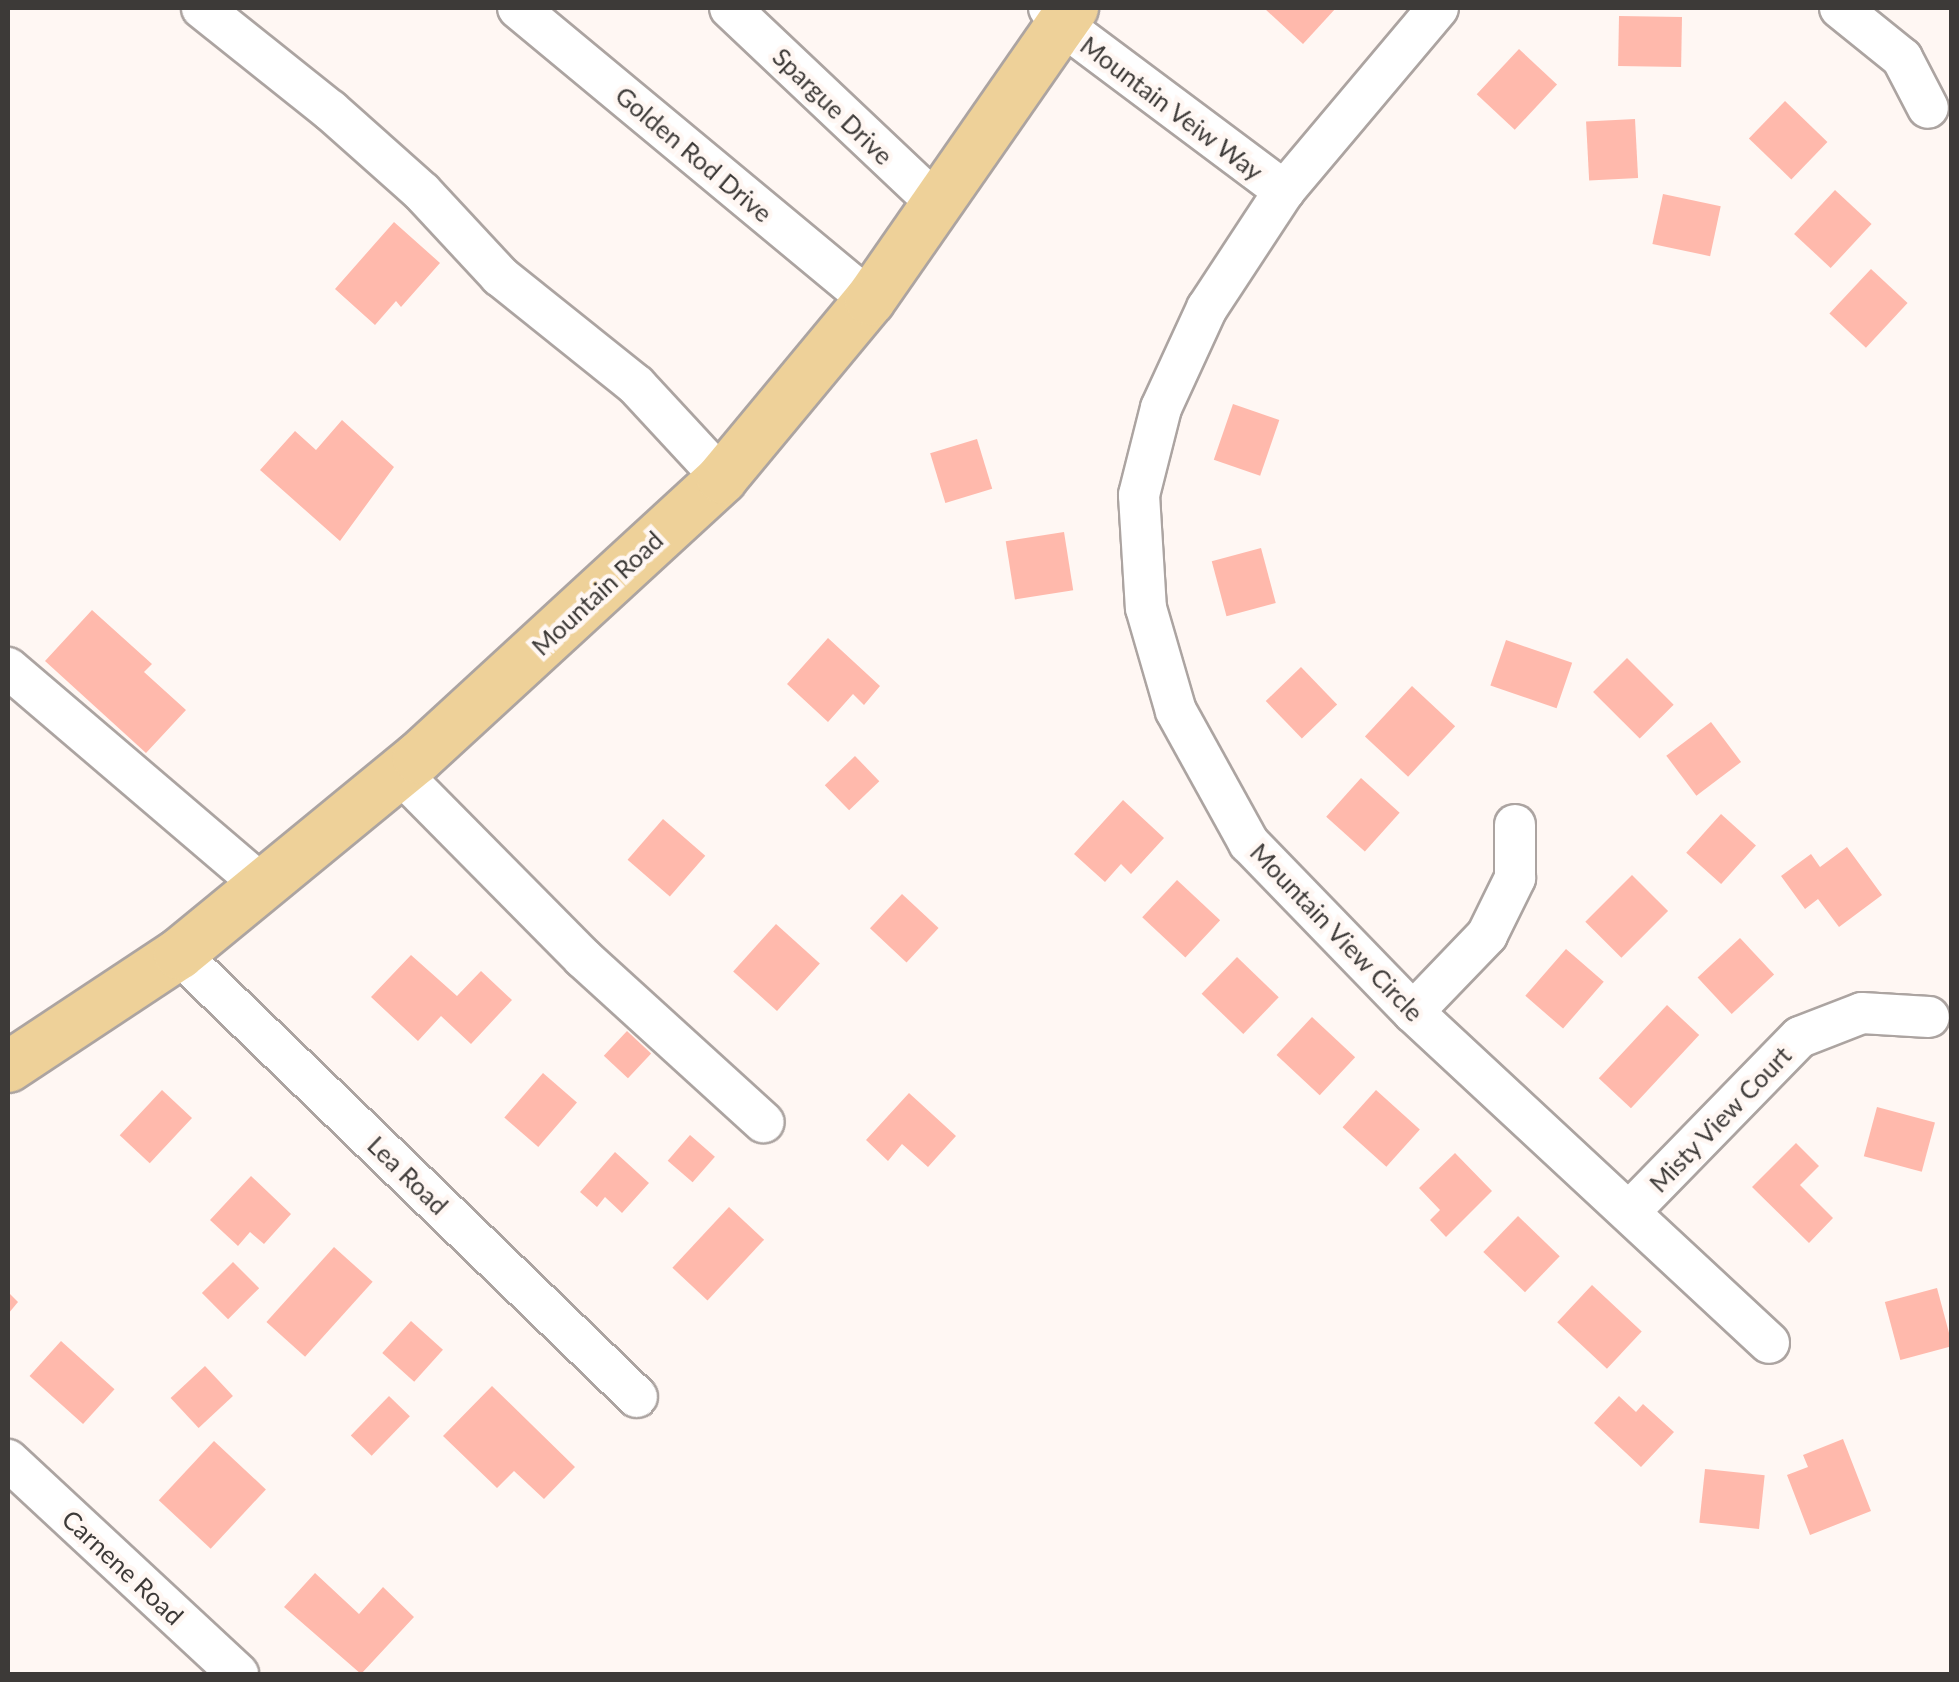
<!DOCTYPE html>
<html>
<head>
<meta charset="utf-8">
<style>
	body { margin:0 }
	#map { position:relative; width:1959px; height:1682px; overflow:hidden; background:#fff7f3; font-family:Lato,sans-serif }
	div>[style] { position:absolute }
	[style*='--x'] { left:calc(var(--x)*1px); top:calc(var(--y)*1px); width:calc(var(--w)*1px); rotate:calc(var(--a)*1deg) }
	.building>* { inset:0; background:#ffb9ac; transform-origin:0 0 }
	.roads { filter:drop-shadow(2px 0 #aca4a1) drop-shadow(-2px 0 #aca4a1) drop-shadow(0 2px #aca4a1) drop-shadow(0 -2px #aca4a1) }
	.minor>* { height:40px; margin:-20px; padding:0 20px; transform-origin:20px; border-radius:20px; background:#fff }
	.major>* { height:50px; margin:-25px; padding:0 25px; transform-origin:25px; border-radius:25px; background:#eed199 }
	span { translate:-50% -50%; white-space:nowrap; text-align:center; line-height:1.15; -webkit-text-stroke:9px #fff7f3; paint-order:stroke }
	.street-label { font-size:25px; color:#3d3a38 }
	.frame { position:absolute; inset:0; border:10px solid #3d3a38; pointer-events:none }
</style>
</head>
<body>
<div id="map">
	<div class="building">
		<i style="clip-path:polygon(1264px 8px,1336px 8px,1303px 44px)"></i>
		<i style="left:1619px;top:16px;width:63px;height:50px;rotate:1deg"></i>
		<i style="left:1519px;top:49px;width:52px;height:62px;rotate:43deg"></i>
		<i style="left:1785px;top:101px;width:59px;height:52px;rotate:44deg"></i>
		<i style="left:1635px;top:119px;width:59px;height:49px;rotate:87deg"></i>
		<i style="left:1835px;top:190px;width:50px;height:60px;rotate:43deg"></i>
		<i style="left:1663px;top:194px;width:59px;height:51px;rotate:12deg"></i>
		<i style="clip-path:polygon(394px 222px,440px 263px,401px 307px,396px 301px,375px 325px,335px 289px)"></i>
		<i style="left:1871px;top:269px;width:50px;height:61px;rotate:43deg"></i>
		<i style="left:1233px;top:404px;width:49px;height:59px;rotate:19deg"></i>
		<i style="clip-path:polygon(342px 420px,394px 467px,340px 541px,260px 470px,295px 431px,316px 450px)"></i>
		<i style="left:977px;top:439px;width:52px;height:49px;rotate:73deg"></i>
		<i style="left:1064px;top:532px;width:59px;height:59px;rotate:81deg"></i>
		<i style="left:1261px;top:548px;width:57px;height:51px;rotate:75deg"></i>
		<i style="clip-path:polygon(92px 610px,152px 664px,144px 672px,186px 710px,146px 753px,45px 661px)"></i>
		<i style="clip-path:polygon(828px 638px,880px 686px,864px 705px,853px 694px,828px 722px,787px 684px)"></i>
		<i style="left:1506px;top:640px;width:70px;height:48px;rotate:19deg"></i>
		<i style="left:1627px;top:658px;width:66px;height:48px;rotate:45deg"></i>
		<i style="left:1301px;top:667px;width:52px;height:49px;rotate:46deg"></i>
		<i style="left:1412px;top:686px;width:59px;height:69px;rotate:43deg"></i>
		<i style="left:1711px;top:722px;width:50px;height:56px;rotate:53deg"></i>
		<i style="left:855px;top:756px;width:35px;height:42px;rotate:46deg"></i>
		<i style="left:1361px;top:778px;width:52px;height:52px;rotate:42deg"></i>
		<i style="clip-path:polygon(1123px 800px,1164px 838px,1131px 874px,1121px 864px,1105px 882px,1074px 854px)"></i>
		<i style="left:1721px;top:814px;width:47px;height:52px;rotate:42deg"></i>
		<i style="left:663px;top:819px;width:56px;height:54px;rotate:41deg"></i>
		<i style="clip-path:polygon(1847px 847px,1882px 895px,1839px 927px,1818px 899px,1805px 909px,1781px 876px,1811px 854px,1820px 867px)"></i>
		<i style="left:1632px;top:875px;width:51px;height:66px;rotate:45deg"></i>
		<i style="left:1177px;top:880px;width:59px;height:51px;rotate:43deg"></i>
		<i style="left:902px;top:894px;width:50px;height:47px;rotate:43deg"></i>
		<i style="left:776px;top:924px;width:59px;height:64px;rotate:42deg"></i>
		<i style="left:1740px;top:938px;width:50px;height:58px;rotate:47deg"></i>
		<i style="left:1566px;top:949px;width:50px;height:62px;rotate:41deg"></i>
		<i style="clip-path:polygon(411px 955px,457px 996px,481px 971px,512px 1000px,471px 1044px,441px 1016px,418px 1041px,371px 997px)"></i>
		<i style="left:1237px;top:957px;width:58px;height:51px;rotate:44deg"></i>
		<i style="left:1667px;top:1005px;width:44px;height:100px;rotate:43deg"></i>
		<i style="left:1312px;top:1017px;width:59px;height:52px;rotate:43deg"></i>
		<i style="left:627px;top:1031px;width:33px;height:34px;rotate:43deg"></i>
		<i style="left:543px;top:1073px;width:45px;height:59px;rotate:41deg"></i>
		<i style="left:162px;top:1090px;width:41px;height:62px;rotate:43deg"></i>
		<i style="left:1376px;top:1090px;width:59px;height:50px;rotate:42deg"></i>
		<i style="clip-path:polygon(909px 1093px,956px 1136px,928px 1167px,902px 1144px,888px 1161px,866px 1140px)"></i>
		<i style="left:1877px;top:1107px;width:60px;height:51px;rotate:15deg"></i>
		<i style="left:690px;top:1135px;width:33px;height:34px;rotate:41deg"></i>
		<i style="clip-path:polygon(1796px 1143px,1819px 1166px,1800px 1185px,1833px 1218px,1809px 1243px,1752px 1187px)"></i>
		<i style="clip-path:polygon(615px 1152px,649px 1183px,622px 1213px,605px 1197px,597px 1207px,580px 1192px)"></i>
		<i style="clip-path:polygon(1455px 1153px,1492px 1191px,1446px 1237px,1430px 1220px,1440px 1210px,1419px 1188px)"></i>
		<i style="clip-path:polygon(251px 1176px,291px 1214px,264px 1244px,250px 1232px,238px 1246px,210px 1220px)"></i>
		<i style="left:729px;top:1207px;width:48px;height:83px;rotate:43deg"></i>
		<i style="left:1518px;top:1216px;width:58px;height:50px;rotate:44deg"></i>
		<i style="left:334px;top:1247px;width:52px;height:101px;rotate:42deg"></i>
		<i style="left:233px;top:1262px;width:37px;height:44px;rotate:45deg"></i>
		<i style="left:1592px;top:1285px;width:68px;height:51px;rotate:43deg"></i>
		<i style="left:1937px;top:1288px;width:60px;height:54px;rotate:75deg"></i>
		<i style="clip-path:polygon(8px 1292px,18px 1302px,8px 1314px)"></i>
		<i style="left:411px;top:1321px;width:43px;height:43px;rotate:42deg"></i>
		<i style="left:61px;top:1341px;width:72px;height:47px;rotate:42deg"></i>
		<i style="left:205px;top:1366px;width:41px;height:47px;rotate:47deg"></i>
		<i style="clip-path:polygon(492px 1386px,575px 1467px,544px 1499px,514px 1471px,497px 1488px,443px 1436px)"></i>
		<i style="left:389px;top:1396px;width:29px;height:55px;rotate:44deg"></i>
		<i style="clip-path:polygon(1619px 1396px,1636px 1412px,1643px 1404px,1674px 1432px,1641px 1467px,1594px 1423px)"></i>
		<i style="clip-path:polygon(1843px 1439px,1871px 1511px,1810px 1535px,1787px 1475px,1808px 1467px,1803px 1455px)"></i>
		<i style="left:214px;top:1441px;width:71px;height:81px;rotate:43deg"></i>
		<i style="left:1705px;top:1469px;width:60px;height:54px;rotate:6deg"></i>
		<i style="clip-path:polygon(315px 1573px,359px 1614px,383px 1587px,414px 1617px,361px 1674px,284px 1607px)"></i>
	</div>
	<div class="roads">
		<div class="minor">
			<i style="--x:202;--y:8;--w:164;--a:38.6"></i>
			<i style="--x:330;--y:110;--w:123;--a:41.7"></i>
			<i style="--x:422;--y:192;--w:115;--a:47.1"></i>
			<i style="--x:500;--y:276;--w:174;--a:38.7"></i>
			<i style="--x:636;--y:385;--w:127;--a:47.2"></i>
			<i style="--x:518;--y:8;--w:457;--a:39.7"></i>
			<i style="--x:730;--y:8;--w:285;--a:43.4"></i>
			<i style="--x:1049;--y:8;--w:20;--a:53"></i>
			<i style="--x:1061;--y:24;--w:279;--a:36.8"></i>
			<i style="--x:1438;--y:8;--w:239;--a:130.1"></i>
			<i style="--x:1284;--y:191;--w:140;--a:123.3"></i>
			<i style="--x:1207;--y:308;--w:110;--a:114.7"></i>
			<i style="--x:1161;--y:408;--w:90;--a:104.2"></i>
			<i style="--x:1139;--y:495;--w:113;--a:86.5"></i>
			<i style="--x:1146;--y:608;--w:107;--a:73.8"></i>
			<i style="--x:1176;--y:711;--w:151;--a:61.1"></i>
			<i style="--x:1249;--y:843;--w:235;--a:45.9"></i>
			<i style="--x:1413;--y:1012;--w:486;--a:42.9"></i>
			<i style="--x:1840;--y:8;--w:80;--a:38.9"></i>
			<i style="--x:1902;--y:58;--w:56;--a:62.5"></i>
			<i style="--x:8;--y:668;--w:334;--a:40.5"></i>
			<i style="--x:400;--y:773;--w:260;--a:45.3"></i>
			<i style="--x:583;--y:958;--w:244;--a:42.3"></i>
			<i style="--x:179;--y:954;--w:637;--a:44.05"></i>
			<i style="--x:1413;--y:1012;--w:107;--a:-46.1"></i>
			<i style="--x:1487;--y:935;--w:64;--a:-63.8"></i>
			<i style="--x:1515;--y:878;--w:53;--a:-90"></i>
			<i style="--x:1630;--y:1211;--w:243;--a:-45.7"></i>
			<i style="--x:1800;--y:1037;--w:66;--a:-21.2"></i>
			<i style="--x:1862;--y:1013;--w:67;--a:3.4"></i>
			<i style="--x:8;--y:1460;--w:314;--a:42.9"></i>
		</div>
		<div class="major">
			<i style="--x:8;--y:1067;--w:205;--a:-33.5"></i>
			<i style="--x:179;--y:954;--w:309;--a:-39.4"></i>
			<i style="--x:418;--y:758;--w:413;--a:-42.6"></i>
			<i style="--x:722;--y:478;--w:231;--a:-50.3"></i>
			<i style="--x:870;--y:300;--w:356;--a:-55.2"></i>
		</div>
	</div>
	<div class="street-label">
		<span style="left:833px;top:106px;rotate:44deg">Spargue Drive</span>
		<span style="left:1172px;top:108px;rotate:37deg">Mountain Veiw Way</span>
		<span style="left:694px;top:154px;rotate:40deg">Golden Rod Drive</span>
		<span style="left:597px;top:593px;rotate:-43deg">Mountain Road</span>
		<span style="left:1337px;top:932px;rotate:46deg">Mountain View Circle</span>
		<span style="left:1720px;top:1119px;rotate:-46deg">Misty View Court</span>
		<span style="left:408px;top:1175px;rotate:44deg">Lea Road</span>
		<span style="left:123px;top:1567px;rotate:43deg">Carnene Road</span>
	</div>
	<div class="frame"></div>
</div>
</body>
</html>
